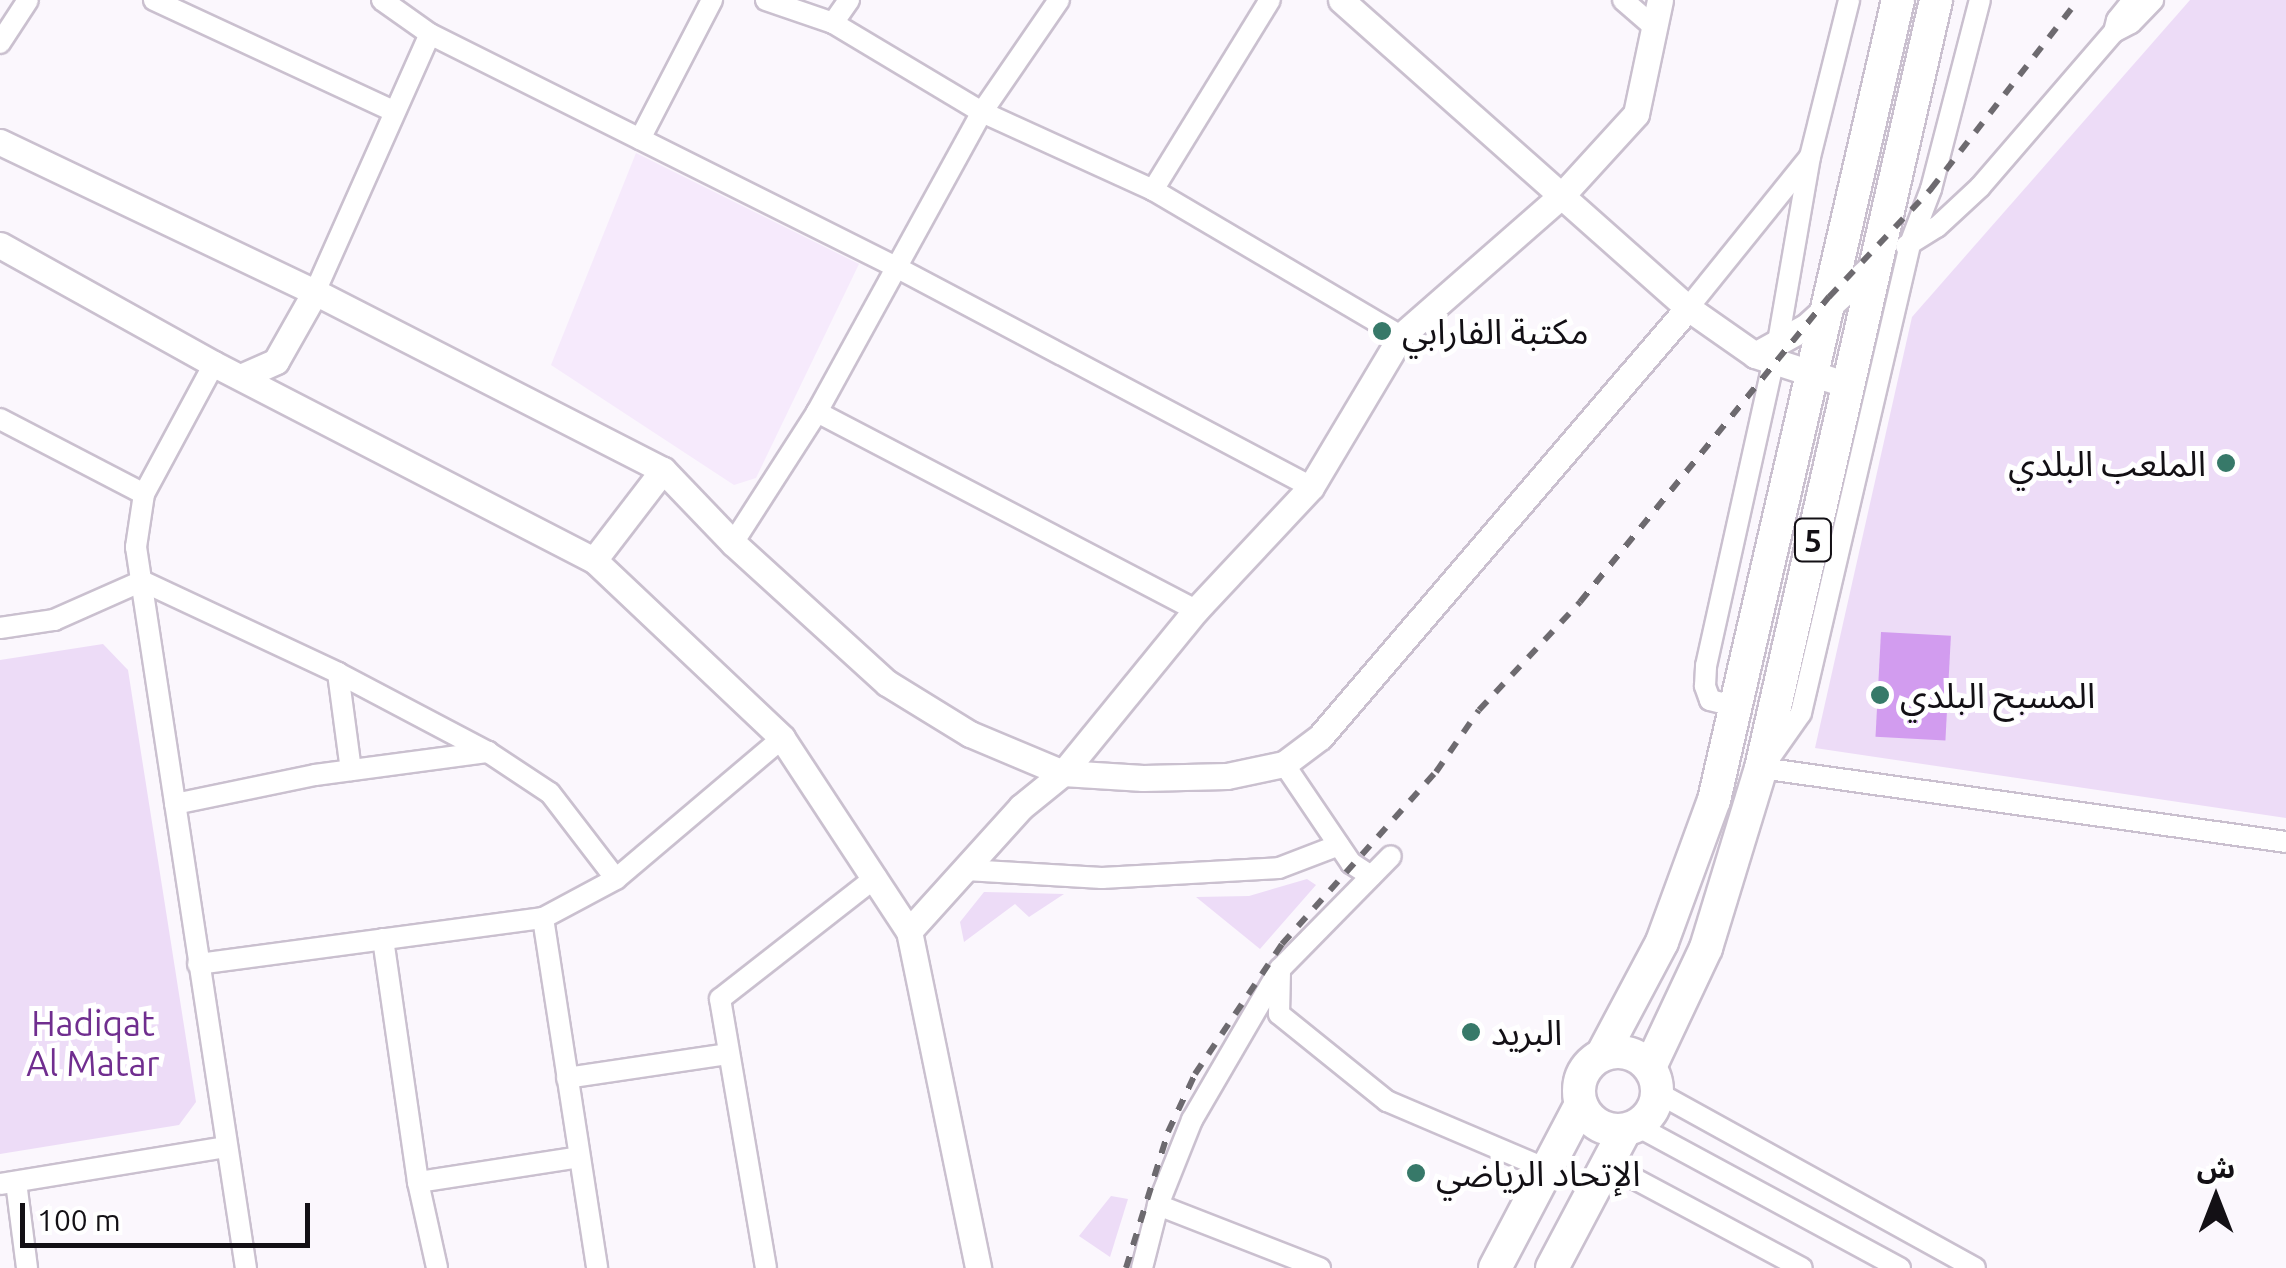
<!DOCTYPE html>
<html>
<head>
<meta charset="utf-8">
<style>
	body { margin:0 }
	#map { position:relative; width:2286px; height:1268px; overflow:hidden; background:#fbf7fd; font-family:Ubuntu,"Noto Sans Arabic",sans-serif }
	div>[style] { position:absolute }
	[style*='--x'] { left:calc(var(--x)*1px); top:calc(var(--y)*1px); width:calc(var(--w)*1px); rotate:calc(var(--a)*1deg) }
	.built>* { inset:0; background:#f6eafc }
	.green>* { inset:0; background:#eddcf7 }
	.water>* { inset:0; background:#d29cef; transform-origin:0 0 }
	.roads { filter:drop-shadow(2px 0 #cac0cf) drop-shadow(-2px 0 #cac0cf) drop-shadow(0 2px #cac0cf) drop-shadow(0 -2px #cac0cf) }
	.minor>* { height:20px; margin:-10px; padding:0 10px; transform-origin:10px; border-radius:10px; background:#fff }
	.tertiary>* { height:25px; margin:-12.5px; padding:0 12.5px; transform-origin:12.5px; border-radius:12.5px; background:#fff }
	.primary>* { height:32px; margin:-16px; padding:0 16px; transform-origin:16px; border-radius:16px; background:#fff }
	.primary>.ring { margin:-16px; padding:0; box-sizing:content-box; background:none; border:32px solid #fff; border-radius:50% }
	.rail>* { height:6px; margin-top:-3px; transform-origin:0; background:repeating-linear-gradient(90deg,#6d6a6f 0 12px,transparent 0 24px) }
	.dots>* { width:28px; height:28px; translate:-50% -50%; box-sizing:border-box; border:5px solid #fff; border-radius:50% }
	span { translate:-50% -50%; white-space:nowrap; text-align:center; line-height:1.15; -webkit-text-stroke:10px #fff; paint-order:stroke }
	.shield-label span { padding:2px 8px; background:#fff; border:2px solid; border-radius:8px; -webkit-text-stroke-width:0 }
	.shield-label { font-size:32px; color:#131015; font-weight:700 }
	.poi-label { font-size:35px; color:#131015 }
	.left { translate:0 -50%; text-align:left }
	.right { translate:-100% -50%; text-align:right }
	.park-label { font-size:35px; color:#702e8f }
	.north { position:absolute; left:2166px; top:1148px; width:100px; height:100px; -webkit-text-stroke:8px #fff; paint-order:stroke; rotate:0deg; font-size:28px; font-weight:700; line-height:40px; text-align:center; color:#131015 }
	.north::after { content:''; display:block; margin:auto; width:35px; height:45px; background:#131015; clip-path:polygon(50% 0,100% 100%,50% 72%,0 100%) }
	.scale { position:absolute; left:20px; top:1203px; width:290px; height:45px; box-sizing:border-box; border:5px solid #131015; border-top:0; padding-left:12px; font-size:30px; line-height:35px; white-space:nowrap; color:#131015; -webkit-text-stroke:8px #fff; paint-order:stroke }
</style>
</head>
<body>
<div id="map">
	<div class="built">
		<i style="clip-path:polygon(636px 153px,859px 264px,756px 478px,734px 485px,551px 365px)"></i>
	</div>
	<div class="green">
		<i style="clip-path:polygon(2190px 0,2286px 0,2286px 818px,1815px 748px,1912px 317px)"></i>
		<i style="clip-path:polygon(103px 644px,128px 670px,196px 1102px,179px 1125px,0 1154px,0 660px)"></i>
		<i style="clip-path:polygon(1307px 879px,1316px 885px,1260px 949px,1196px 897px,1249px 896px)"></i>
		<i style="clip-path:polygon(984px 892px,1064px 894px,1029px 917px,1015px 904px,964px 942px,960px 922px)"></i>
		<i style="clip-path:polygon(1111px 1196px,1128px 1199px,1110px 1257px,1079px 1236px)"></i>
	</div>
	<div class="water">
		<i style="left:1881px;top:632px;width:70px;height:105px;rotate:3deg"></i>
	</div>
	<div class="roads">
		<div class="minor">
			<i style="--x:154;--y:0;--w:264;--a:24.9"></i>
			<i style="--x:382;--y:0;--w:59;--a:35.3"></i>
			<i style="--x:430;--y:34;--w:519;--a:26.57"></i>
			<i style="--x:894;--y:266;--w:472;--a:27.9"></i>
			<i style="--x:766;--y:0;--w:71;--a:18.9"></i>
			<i style="--x:833;--y:23;--w:174;--a:30.9"></i>
			<i style="--x:982;--y:112;--w:188;--a:24.5"></i>
			<i style="--x:1153;--y:190;--w:288;--a:30.5"></i>
			<i style="--x:1623;--y:0;--w:40;--a:41"></i>
			<i style="--x:833;--y:23;--w:28;--a:-55"></i>
			<i style="--x:2114;--y:32;--w:19;--a:-28"></i>
			<i style="--x:2131;--y:23;--w:32;--a:-46"></i>
			<i style="--x:0;--y:43;--w:51;--a:-56.9"></i>
			<i style="--x:640;--y:139;--w:157;--a:-62.6"></i>
			<i style="--x:1153;--y:190;--w:223;--a:-58.4"></i>
			<i style="--x:1906;--y:246;--w:36;--a:-32"></i>
			<i style="--x:1937;--y:227;--w:59;--a:-42.9"></i>
			<i style="--x:1980;--y:187;--w:205;--a:-49.2"></i>
			<i style="--x:2114;--y:32;--w:12;--a:-76"></i>
			<i style="--x:2117;--y:20;--w:26;--a:-51"></i>
			<i style="--x:315;--y:292;--w:282;--a:-66"></i>
			<i style="--x:1688;--y:308;--w:193;--a:-51.1"></i>
			<i style="--x:214;--y:364;--w:148;--a:118.3"></i>
			<i style="--x:144;--y:494;--w:54;--a:98.6"></i>
			<i style="--x:136;--y:547;--w:729;--a:81.33"></i>
			<i style="--x:817;--y:412;--w:428;--a:27.6"></i>
			<i style="--x:0;--y:419;--w:162;--a:27.5"></i>
			<i style="--x:733;--y:543;--w:156;--a:-57.3"></i>
			<i style="--x:817;--y:412;--w:342;--a:-61.2"></i>
			<i style="--x:982;--y:112;--w:136;--a:-55.5"></i>
			<i style="--x:0;--y:628;--w:55;--a:-8.4"></i>
			<i style="--x:54;--y:620;--w:96;--a:-23.9"></i>
			<i style="--x:142;--y:581;--w:217;--a:25.1"></i>
			<i style="--x:338;--y:673;--w:170;--a:27.8"></i>
			<i style="--x:488;--y:752;--w:74;--a:33.5"></i>
			<i style="--x:550;--y:793;--w:108;--a:52.5"></i>
			<i style="--x:338;--y:673;--w:98;--a:82.4"></i>
			<i style="--x:1738;--y:707;--w:29;--a:-166"></i>
			<i style="--x:1710;--y:700;--w:15;--a:-110"></i>
			<i style="--x:1705;--y:686;--w:20;--a:-87"></i>
			<i style="--x:1706;--y:666;--w:332;--a:-77.5"></i>
			<i style="--x:1778;--y:342;--w:188;--a:-80.2"></i>
			<i style="--x:1810;--y:157;--w:162;--a:-76"></i>
			<i style="--x:1768;--y:760;--w:57;--a:-54.9"></i>
			<i style="--x:1801;--y:713;--w:481;--a:-76.9"></i>
			<i style="--x:1910;--y:244;--w:59;--a:-69.1"></i>
			<i style="--x:1931;--y:189;--w:195;--a:-75.5"></i>
			<i style="--x:1284;--y:764;--w:120;--a:55.9"></i>
			<i style="--x:1351;--y:863;--w:24;--a:33"></i>
			<i style="--x:1761;--y:768;--w:530;--a:8.02"></i>
			<i style="--x:175;--y:804;--w:143;--a:-11.7"></i>
			<i style="--x:315;--y:775;--w:175;--a:-7.6"></i>
			<i style="--x:966;--y:870;--w:136;--a:3.4"></i>
			<i style="--x:1102;--y:878;--w:177;--a:-3.2"></i>
			<i style="--x:1279;--y:868;--w:64;--a:-21"></i>
			<i style="--x:543;--y:918;--w:354;--a:81.2"></i>
			<i style="--x:383;--y:939;--w:246;--a:81.8"></i>
			<i style="--x:418;--y:1182;--w:88;--a:77.5"></i>
			<i style="--x:198;--y:964;--w:348;--a:-7.6"></i>
			<i style="--x:543;--y:918;--w:83;--a:-28.1"></i>
			<i style="--x:616;--y:879;--w:218;--a:-40.3"></i>
			<i style="--x:1280;--y:971;--w:43;--a:91.3"></i>
			<i style="--x:1279;--y:1014;--w:139;--a:38.9"></i>
			<i style="--x:1387;--y:1101;--w:171;--a:23.1"></i>
			<i style="--x:567;--y:1078;--w:162;--a:-8.5"></i>
			<i style="--x:1658;--y:1093;--w:362;--a:28.9"></i>
			<i style="--x:1637;--y:1126;--w:299;--a:28.4"></i>
			<i style="--x:1605;--y:1163;--w:223;--a:28.1"></i>
			<i style="--x:16;--y:1182;--w:87;--a:82.7"></i>
			<i style="--x:418;--y:1182;--w:163;--a:-8.8"></i>
			<i style="--x:0;--y:1184;--w:229;--a:-9.3"></i>
			<i style="--x:1158;--y:1205;--w:174;--a:21.3"></i>
			<i style="--x:766;--y:1268;--w:273;--a:-99.7"></i>
			<i style="--x:720;--y:999;--w:198;--a:-38"></i>
			<i style="--x:1142;--y:1268;--w:65;--a:-75.7"></i>
			<i style="--x:1158;--y:1205;--w:92;--a:-68.2"></i>
			<i style="--x:1192;--y:1120;--w:175;--a:-59.8"></i>
			<i style="--x:1280;--y:969;--w:158;--a:-45.5"></i>
		</div>
		<div class="tertiary">
			<i style="--x:1341;--y:0;--w:464;--a:41.6"></i>
			<i style="--x:1688;--y:308;--w:82;--a:35"></i>
			<i style="--x:1755;--y:355;--w:98;--a:17.9"></i>
			<i style="--x:0;--y:142;--w:349;--a:25.5"></i>
			<i style="--x:315;--y:292;--w:391;--a:27.1"></i>
			<i style="--x:663;--y:470;--w:101;--a:46.2"></i>
			<i style="--x:733;--y:543;--w:208;--a:42.3"></i>
			<i style="--x:887;--y:683;--w:97;--a:31.6"></i>
			<i style="--x:970;--y:734;--w:101;--a:22.8"></i>
			<i style="--x:1063;--y:773;--w:80;--a:3.6"></i>
			<i style="--x:1143;--y:778;--w:84;--a:-1.4"></i>
			<i style="--x:1227;--y:776;--w:58;--a:-11.9"></i>
			<i style="--x:1284;--y:764;--w:45;--a:-36.9"></i>
			<i style="--x:1320;--y:737;--w:565;--a:-49.38"></i>
			<i style="--x:0;--y:245;--w:245;--a:29.1"></i>
			<i style="--x:214;--y:364;--w:428;--a:27.3"></i>
			<i style="--x:594;--y:560;--w:259;--a:43.4"></i>
			<i style="--x:782;--y:738;--w:231;--a:56.7"></i>
			<i style="--x:909;--y:931;--w:344;--a:78.4"></i>
			<i style="--x:1755;--y:355;--w:60;--a:-29.1"></i>
			<i style="--x:1807;--y:326;--w:91;--a:-42.3"></i>
			<i style="--x:243;--y:376;--w:36;--a:-24"></i>
			<i style="--x:276;--y:361;--w:79;--a:-60.5"></i>
			<i style="--x:594;--y:560;--w:113;--a:-52.5"></i>
			<i style="--x:909;--y:931;--w:167;--a:-47.9"></i>
			<i style="--x:1021;--y:807;--w:54;--a:-39"></i>
			<i style="--x:1063;--y:773;--w:210;--a:-50.8"></i>
			<i style="--x:1196;--y:610;--w:168;--a:-46.9"></i>
			<i style="--x:1311;--y:487;--w:176;--a:-59.2"></i>
			<i style="--x:1401;--y:336;--w:215;--a:-41.2"></i>
			<i style="--x:1563;--y:194;--w:108;--a:-47.6"></i>
			<i style="--x:1636;--y:114;--w:116;--a:-78.1"></i>
		</div>
		<div class="primary">
			<i class="ring" style="left:1579px;top:1052px;width:46px;height:46px"></i>
			<i style="--x:1602;--y:1055;--w:128;--a:-62"></i>
			<i style="--x:1662;--y:942;--w:151;--a:-69.9"></i>
			<i style="--x:1714;--y:800;--w:821;--a:-77.05"></i>
			<i style="--x:1650;--y:1067;--w:132;--a:-64.8"></i>
			<i style="--x:1706;--y:948;--w:188;--a:-73"></i>
			<i style="--x:1761;--y:768;--w:788;--a:-77.16"></i>
			<i style="--x:1495;--y:1268;--w:185;--a:-62.3"></i>
			<i style="--x:1552;--y:1268;--w:156;--a:-62.1"></i>
		</div>
	</div>
	<div class="rail">
		<i style="--x:1126;--y:1268;--w:142;--a:-72.8"></i>
		<i style="--x:1168;--y:1132;--w:64;--a:-65"></i>
		<i style="--x:1195;--y:1074;--w:156;--a:-56.2"></i>
		<i style="--x:1282;--y:944;--w:231;--a:-48.2"></i>
		<i style="--x:1436;--y:772;--w:75;--a:-55.3"></i>
		<i style="--x:1479;--y:710;--w:148;--a:-46.9"></i>
		<i style="--x:1580;--y:602;--w:394;--a:-50.8"></i>
		<i style="--x:1829;--y:297;--w:149;--a:-46.6"></i>
		<i style="--x:1931;--y:189;--w:239;--a:-52.1"></i>
	</div>
	<div class="dots">
		<i style="left:1382px;top:331px;background:#377969"></i>
		<i style="left:2226px;top:463px;background:#377969"></i>
		<i style="left:1880px;top:695px;background:#377969"></i>
		<i style="left:1471px;top:1032px;background:#377969"></i>
		<i style="left:1416px;top:1173px;background:#377969"></i>
	</div>
	<div class="shield-label">
		<span style="left:1813px;top:540px">5</span>
	</div>
	<div class="poi-label">
		<span class="left" style="left:1402px;top:331px">مكتبة الفارابي</span>
		<span class="right" style="left:2206px;top:463px">الملعب البلدي</span>
		<span class="left" style="left:1900px;top:695px">المسبح البلدي</span>
		<span class="left" style="left:1491px;top:1032px">البريد</span>
		<span class="left" style="left:1436px;top:1173px">الإتحاد الرياضي</span>
	</div>
	<div class="park-label">
		<span style="left:93px;top:1043px">Hadiqat<br>Al Matar</span>
	</div>
	<div class="north">ش</div>
	<div class="scale">100 m</div>
</div>
</body>
</html>
